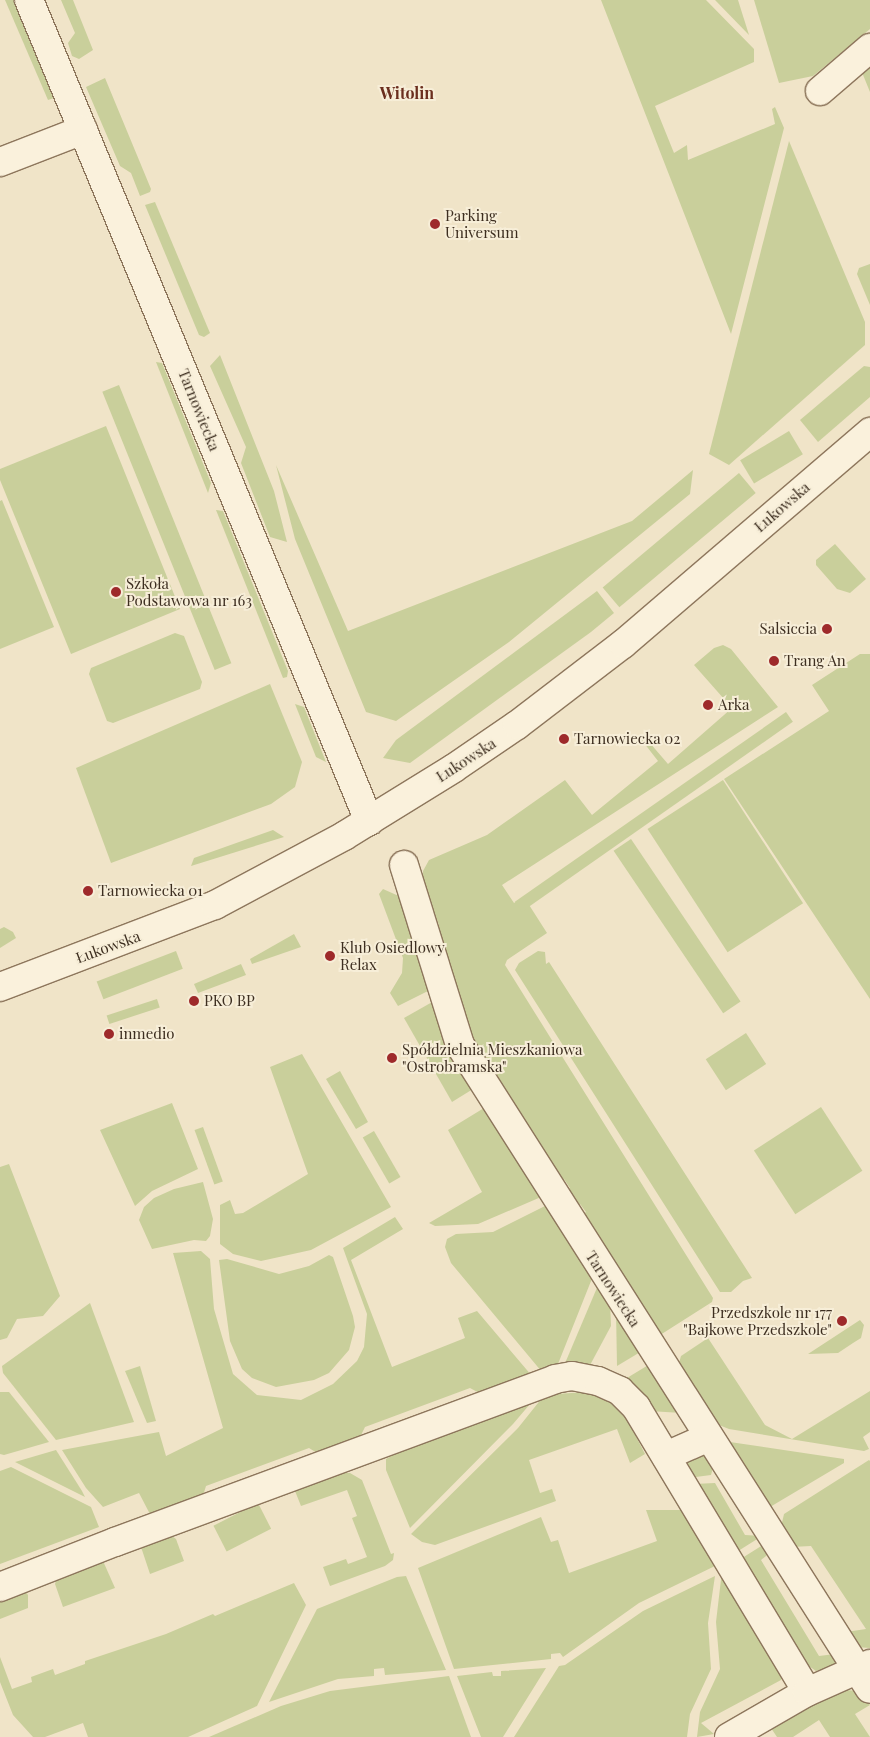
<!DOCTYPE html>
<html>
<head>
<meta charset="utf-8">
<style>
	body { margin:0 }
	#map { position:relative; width:870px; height:1737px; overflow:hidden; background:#f0e4c8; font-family:"Playfair Display",serif }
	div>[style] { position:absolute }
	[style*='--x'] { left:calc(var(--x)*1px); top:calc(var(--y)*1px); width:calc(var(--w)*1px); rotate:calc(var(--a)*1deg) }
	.green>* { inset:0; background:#c9cf9b; transform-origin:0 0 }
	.roads { filter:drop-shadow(1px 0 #8d765c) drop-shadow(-1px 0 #8d765c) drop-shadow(0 1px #8d765c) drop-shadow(0 -1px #8d765c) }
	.minor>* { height:28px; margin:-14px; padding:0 14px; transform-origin:14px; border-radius:14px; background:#faf1dc }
	.dots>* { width:14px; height:14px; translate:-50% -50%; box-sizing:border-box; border:2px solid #f7eed8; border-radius:50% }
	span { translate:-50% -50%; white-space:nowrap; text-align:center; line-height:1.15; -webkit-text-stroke:4px #f7eed8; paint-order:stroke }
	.poi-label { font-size:15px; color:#3d2e20 }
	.left { translate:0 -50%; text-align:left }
	.right { translate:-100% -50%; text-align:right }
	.street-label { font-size:15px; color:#3d2e20 }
	.neighbourhood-label { font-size:16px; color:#6b2e1e; font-weight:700 }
</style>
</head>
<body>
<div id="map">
	<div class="green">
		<i style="clip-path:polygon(5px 0,14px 0,54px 98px,48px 100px)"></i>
		<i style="clip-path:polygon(61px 0,73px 0,93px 50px,79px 59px,72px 56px,68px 43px,75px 33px)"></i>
		<i style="clip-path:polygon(601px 0,706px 0,754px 49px,754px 62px,655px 106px,674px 153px,687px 145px,688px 160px,775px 124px,772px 109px,775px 107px,784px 128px,731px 334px)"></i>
		<i style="clip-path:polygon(715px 0,738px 0,749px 35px)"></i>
		<i style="clip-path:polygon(754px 0,870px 0,870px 29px,813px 76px,779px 83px)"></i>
		<i style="clip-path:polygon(870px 56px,870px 92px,859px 65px)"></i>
		<i style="clip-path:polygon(105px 78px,151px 189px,150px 192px,140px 196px,131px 173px,120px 166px,86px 87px)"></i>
		<i style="clip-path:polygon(789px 141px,865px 322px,865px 345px,729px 465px,709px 454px)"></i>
		<i style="clip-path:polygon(155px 202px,210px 333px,204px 337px,199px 335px,145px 205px)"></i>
		<i style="clip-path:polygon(870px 264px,870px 305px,857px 274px,859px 268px)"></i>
		<i style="clip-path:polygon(220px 355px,274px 491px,287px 542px,270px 537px,241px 463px,246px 447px,210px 366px)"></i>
		<i style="clip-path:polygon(156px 362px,162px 363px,211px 483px,208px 493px)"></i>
		<i style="clip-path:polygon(864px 366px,870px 367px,870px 397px,818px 442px,800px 420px)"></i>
		<i style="left:119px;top:385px;width:300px;height:18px;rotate:68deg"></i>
		<i style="clip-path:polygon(106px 426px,180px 609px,71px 654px,0 480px,0 469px)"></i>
		<i style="left:789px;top:431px;width:27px;height:57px;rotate:59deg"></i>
		<i style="clip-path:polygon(276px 465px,348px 631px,632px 521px,693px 470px,690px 494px,509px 642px,396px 721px,366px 712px,295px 539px)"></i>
		<i style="left:739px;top:473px;width:26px;height:178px;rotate:50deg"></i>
		<i style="clip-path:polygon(2px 500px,54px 627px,0 649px,0 501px)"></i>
		<i style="clip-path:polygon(216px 510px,223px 511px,288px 671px,287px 677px,283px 678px)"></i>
		<i style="clip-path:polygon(835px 544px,866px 579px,850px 593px,837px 589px,816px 565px,816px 560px)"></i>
		<i style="clip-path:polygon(597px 591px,614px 613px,591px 632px,410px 763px,383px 758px,396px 740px)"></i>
		<i style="clip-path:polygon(175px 633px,184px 636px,202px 682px,200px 689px,113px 723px,107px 721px,89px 674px,91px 668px)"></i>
		<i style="clip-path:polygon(723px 645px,731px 649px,778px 707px,502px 885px,514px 903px,524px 897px,547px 933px,507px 960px,505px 965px,713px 1298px,712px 1302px,657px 1337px,581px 1216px,586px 1212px,580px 1204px,576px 1207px,566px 1192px,570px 1188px,564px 1179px,560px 1183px,525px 1129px,529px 1126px,522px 1116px,517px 1119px,471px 1046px,435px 928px,439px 925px,423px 885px,423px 871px,429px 860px,487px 835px,565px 780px,592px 815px,658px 761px,644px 743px,636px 742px,643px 735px,668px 764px,732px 708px,694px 665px,714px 648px)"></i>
		<i style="clip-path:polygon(860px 654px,870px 654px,870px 999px,724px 779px,829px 711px,812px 685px)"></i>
		<i style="clip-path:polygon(270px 684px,302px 762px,295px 787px,271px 804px,111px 863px,76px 768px)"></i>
		<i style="clip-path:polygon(295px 704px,304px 707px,326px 762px,316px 757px)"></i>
		<i style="left:786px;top:712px;width:12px;height:331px;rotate:55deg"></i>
		<i style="left:723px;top:780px;width:147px;height:90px;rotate:57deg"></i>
		<i style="clip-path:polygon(273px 830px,284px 837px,191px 866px,194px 858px)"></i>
		<i style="left:631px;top:839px;width:196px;height:21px;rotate:56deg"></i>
		<i style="clip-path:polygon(383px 889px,401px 897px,432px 989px,398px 1006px,390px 993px,402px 973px,403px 958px,379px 894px)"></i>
		<i style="clip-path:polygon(4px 927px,13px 932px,16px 938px,0 948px,0 929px)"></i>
		<i style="clip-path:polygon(294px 934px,301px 947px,252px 964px,250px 959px)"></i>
		<i style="left:176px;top:951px;width:19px;height:85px;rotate:69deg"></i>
		<i style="clip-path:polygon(538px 951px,545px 952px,546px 964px,549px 962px,752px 1278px,743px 1281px,731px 1292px,720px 1292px,515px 970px,519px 963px)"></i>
		<i style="clip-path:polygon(241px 964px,246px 975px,198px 993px,194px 984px)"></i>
		<i style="left:157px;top:999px;width:9px;height:53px;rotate:72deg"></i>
		<i style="clip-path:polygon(434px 1001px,473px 1089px,452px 1102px,404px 1018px)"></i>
		<i style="left:746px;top:1033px;width:37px;height:48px;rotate:57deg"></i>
		<i style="clip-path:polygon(302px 1054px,391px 1207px,311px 1250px,261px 1261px,233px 1254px,220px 1244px,220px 1205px,230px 1200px,235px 1214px,243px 1213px,308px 1174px,270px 1067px)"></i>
		<i style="clip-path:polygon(340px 1071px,368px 1122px,356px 1129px,326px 1079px)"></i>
		<i style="clip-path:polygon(172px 1103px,198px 1169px,152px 1191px,135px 1206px,100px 1130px)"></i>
		<i style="left:821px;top:1107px;width:76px;height:80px;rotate:57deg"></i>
		<i style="clip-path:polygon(484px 1108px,541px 1197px,478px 1224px,435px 1226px,429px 1223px,482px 1192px,448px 1130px)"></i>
		<i style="left:203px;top:1127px;width:58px;height:9px;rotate:70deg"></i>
		<i style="left:374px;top:1131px;width:53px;height:13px;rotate:60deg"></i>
		<i style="clip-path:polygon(9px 1164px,60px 1296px,43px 1316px,17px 1319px,7px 1338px,0 1340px,0 1167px)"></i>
		<i style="clip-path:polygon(203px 1182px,213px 1219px,210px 1236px,206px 1241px,194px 1240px,152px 1249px,139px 1220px,144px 1207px,154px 1198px,174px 1189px)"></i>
		<i style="clip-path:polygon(547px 1205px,593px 1276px,556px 1369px,542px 1372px,451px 1263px,445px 1247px,447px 1239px,456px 1234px,493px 1232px)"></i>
		<i style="clip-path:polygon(395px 1217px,403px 1229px,351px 1260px,392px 1367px,465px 1338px,458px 1318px,477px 1311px,532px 1376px,483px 1395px,470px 1388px,365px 1427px,358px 1441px,322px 1456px,309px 1448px,206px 1486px,201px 1502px,152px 1518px,139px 1493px,103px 1507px,86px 1488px,62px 1450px,159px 1432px,166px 1456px,223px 1428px,173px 1253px,201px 1251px,210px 1259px,214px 1309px,233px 1374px,257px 1395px,301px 1400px,333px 1384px,357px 1361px,364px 1347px,367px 1314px,343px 1248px)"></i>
		<i style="clip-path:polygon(329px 1255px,333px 1257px,353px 1316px,355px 1327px,349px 1350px,329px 1373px,314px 1380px,276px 1387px,252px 1378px,242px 1369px,230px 1341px,219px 1260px,227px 1259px,279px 1274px,309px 1266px)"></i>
		<i style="clip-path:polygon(599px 1283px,610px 1301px,611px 1326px,589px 1367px,563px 1368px)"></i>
		<i style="clip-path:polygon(90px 1303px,134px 1422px,56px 1440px,3px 1373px,2px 1366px)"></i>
		<i style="clip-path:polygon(616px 1311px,642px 1351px,617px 1366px)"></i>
		<i style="clip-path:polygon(860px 1320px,864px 1325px,861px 1338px,853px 1343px,838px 1353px,808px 1354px)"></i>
		<i style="clip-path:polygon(708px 1338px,765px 1425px,792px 1439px,870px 1391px,870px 1432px,863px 1437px,869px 1449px,864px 1451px,729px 1429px,714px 1423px,677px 1370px,681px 1356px)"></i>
		<i style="clip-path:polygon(650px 1364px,682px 1413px,649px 1411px,622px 1381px)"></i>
		<i style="clip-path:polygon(140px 1366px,156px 1421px,147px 1423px,125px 1371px)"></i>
		<i style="clip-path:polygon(552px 1391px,556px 1394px,587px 1392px,611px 1403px,627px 1419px,645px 1454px,630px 1463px,617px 1429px,529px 1460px,540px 1493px,552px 1489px,556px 1501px,435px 1545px,422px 1542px,411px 1534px,518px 1428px,546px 1393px)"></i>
		<i style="clip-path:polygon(0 1392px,9px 1392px,49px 1442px,4px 1455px,0 1454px)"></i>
		<i style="clip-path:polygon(536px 1397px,513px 1424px,410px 1528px,386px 1470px,386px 1459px,399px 1452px,398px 1448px)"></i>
		<i style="clip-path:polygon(723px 1441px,844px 1459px,844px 1463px,770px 1507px,751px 1484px,755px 1481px,750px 1473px,746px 1476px,741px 1468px,745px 1465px,740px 1458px,735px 1460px)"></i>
		<i style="clip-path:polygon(702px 1448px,714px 1464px,711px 1475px,688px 1478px,681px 1454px)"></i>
		<i style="clip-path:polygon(56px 1450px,82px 1491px,85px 1497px,15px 1462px)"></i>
		<i style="clip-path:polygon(869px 1460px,870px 1461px,870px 1648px,856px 1647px,846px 1632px,866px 1629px,811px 1546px,791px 1547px,781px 1527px,784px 1514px)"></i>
		<i style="clip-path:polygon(11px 1467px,91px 1507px,99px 1527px,0 1564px,0 1471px)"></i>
		<i style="clip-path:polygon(342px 1473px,350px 1473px,362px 1480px,391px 1554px,394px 1553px,393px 1560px,385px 1566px,330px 1586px,323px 1567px,346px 1559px,348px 1564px,367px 1557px,352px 1518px,357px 1516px,347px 1490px,301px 1506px,295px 1491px,296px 1488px)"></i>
		<i style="clip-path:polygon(715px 1483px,745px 1535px,762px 1536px,735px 1553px,694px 1484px)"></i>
		<i style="left:258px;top:1503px;width:29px;height:50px;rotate:63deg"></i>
		<i style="clip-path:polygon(646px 1510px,684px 1510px,717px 1565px,639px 1603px,563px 1657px,560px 1653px,551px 1654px,551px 1659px,454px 1669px,418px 1568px,541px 1517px,551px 1542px,558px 1540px,569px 1573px,657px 1541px)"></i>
		<i style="clip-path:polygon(169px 1534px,176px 1539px,184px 1561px,150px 1574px,141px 1547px,144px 1543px)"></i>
		<i style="clip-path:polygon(766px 1543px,771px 1552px,761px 1560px,819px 1656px,835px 1654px,835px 1666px,816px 1671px,806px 1664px,739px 1560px)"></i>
		<i style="clip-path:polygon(103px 1561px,115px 1588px,63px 1607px,55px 1584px,57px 1578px)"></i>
		<i style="clip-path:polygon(722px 1571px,783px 1674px,781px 1680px,701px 1723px,714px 1734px,697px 1737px,700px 1712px,720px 1669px,716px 1622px)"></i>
		<i style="clip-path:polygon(406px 1576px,446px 1670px,385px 1675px,384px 1668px,374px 1669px,374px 1676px,338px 1679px,269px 1702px,317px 1609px,397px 1577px)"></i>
		<i style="clip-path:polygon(715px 1576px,708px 1623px,711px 1669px,690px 1714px,687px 1737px,514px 1737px,559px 1666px,565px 1665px,643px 1611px)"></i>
		<i style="clip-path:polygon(294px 1583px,306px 1605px,257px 1706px,188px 1737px,88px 1737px,83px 1723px,45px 1737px,33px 1737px,13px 1715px,0 1682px,0 1657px,12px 1689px,32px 1682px,31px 1677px,53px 1669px,55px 1675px,85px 1664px,85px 1661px,166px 1634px,213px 1614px,215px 1616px)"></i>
		<i style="clip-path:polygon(25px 1591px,28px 1595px,28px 1608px,0 1619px,0 1601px)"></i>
		<i style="clip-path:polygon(546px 1668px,503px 1737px,481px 1737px,457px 1676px,492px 1672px,493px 1676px,501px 1676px,501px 1671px)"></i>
		<i style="clip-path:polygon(449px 1676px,471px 1737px,209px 1737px,281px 1706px,330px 1691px)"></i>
		<i style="clip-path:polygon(846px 1690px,858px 1691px,870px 1705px,855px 1714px,870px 1737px,830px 1737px,819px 1720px,793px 1737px,777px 1737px,771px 1728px,811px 1700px)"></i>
	</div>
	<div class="roads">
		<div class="minor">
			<i style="--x:29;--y:0;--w:889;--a:67.5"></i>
			<i style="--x:820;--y:91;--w:66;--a:-40.7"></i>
			<i style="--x:0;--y:162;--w:89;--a:-21.1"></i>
			<i style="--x:404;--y:865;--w:189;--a:72.7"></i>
			<i style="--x:460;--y:1045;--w:763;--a:57.52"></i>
			<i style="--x:0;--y:987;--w:230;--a:-20.9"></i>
			<i style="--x:215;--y:905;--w:146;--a:-28.1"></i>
			<i style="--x:344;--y:836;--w:129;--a:-31.7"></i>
			<i style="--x:454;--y:768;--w:76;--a:-34.3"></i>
			<i style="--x:517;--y:725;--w:133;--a:-37.4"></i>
			<i style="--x:623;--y:644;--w:326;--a:-40.6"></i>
			<i style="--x:666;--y:1456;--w:47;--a:-23.8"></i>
			<i style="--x:0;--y:1587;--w:123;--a:-21.4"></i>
			<i style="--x:115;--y:1542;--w:469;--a:-20.3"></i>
			<i style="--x:555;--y:1379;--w:17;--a:-10"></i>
			<i style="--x:572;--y:1376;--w:26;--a:11"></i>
			<i style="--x:598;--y:1381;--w:24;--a:24"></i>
			<i style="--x:620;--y:1391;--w:23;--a:45"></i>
			<i style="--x:636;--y:1407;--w:332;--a:59"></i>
			<i style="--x:729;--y:1737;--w:90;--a:-30"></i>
			<i style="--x:807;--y:1692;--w:69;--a:-24"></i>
		</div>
	</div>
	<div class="dots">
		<i style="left:435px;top:224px;background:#9e2a2b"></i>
		<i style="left:116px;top:592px;background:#9e2a2b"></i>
		<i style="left:827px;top:629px;background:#9e2a2b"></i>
		<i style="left:774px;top:661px;background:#9e2a2b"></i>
		<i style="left:708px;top:705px;background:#9e2a2b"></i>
		<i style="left:564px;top:739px;background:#9e2a2b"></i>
		<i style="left:88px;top:891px;background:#9e2a2b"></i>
		<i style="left:330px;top:956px;background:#9e2a2b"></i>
		<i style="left:194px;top:1001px;background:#9e2a2b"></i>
		<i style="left:109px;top:1034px;background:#9e2a2b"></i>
		<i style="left:392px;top:1058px;background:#9e2a2b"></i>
		<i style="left:842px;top:1321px;background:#9e2a2b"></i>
	</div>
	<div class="poi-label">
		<span class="left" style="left:445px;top:224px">Parking<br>Universum</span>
		<span class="left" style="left:126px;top:592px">Szkoła<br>Podstawowa nr 163</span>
		<span class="right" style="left:817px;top:629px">Salsiccia</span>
		<span class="left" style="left:784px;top:661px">Trang An</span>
		<span class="left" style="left:718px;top:705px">Arka</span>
		<span class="left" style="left:574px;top:739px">Tarnowiecka 02</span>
		<span class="left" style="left:98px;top:891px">Tarnowiecka 01</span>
		<span class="left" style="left:340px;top:956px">Klub Osiedlowy<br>Relax</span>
		<span class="left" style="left:204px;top:1001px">PKO BP</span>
		<span class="left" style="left:119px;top:1034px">inmedio</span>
		<span class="left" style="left:402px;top:1058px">Spółdzielnia Mieszkaniowa<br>"Ostrobramska"</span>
		<span class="right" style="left:832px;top:1321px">Przedszkole nr 177<br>"Bajkowe Przedszkole"</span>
	</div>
	<div class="street-label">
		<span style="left:199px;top:410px;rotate:68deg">Tarnowiecka</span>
		<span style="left:782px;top:507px;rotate:-41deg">Łukowska</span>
		<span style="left:466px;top:760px;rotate:-33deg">Łukowska</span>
		<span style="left:108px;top:947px;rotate:-20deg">Łukowska</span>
		<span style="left:613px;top:1289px;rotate:57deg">Tarnowiecka</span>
	</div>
	<div class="neighbourhood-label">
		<span style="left:407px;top:93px">Witolin</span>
	</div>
</div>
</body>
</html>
